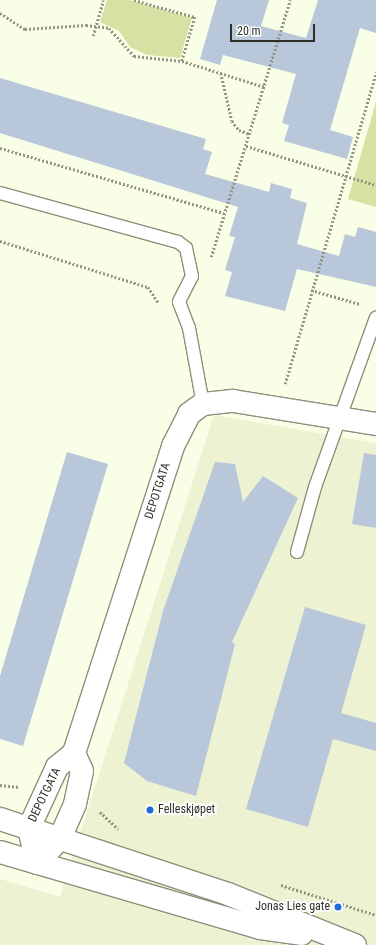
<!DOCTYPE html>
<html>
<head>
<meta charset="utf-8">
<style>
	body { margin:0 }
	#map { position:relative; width:376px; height:945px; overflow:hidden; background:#f9fee6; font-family:"Roboto Condensed",sans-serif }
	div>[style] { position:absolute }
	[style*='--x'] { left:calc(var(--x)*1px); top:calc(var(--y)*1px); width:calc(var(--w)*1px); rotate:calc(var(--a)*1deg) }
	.built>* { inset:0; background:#ecf2d2 }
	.green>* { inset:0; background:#d7e1a3 }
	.building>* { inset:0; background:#b9c7db }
	.path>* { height:2.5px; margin-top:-1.25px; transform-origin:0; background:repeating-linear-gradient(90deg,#929685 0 2px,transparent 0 4px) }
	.roads { filter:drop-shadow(1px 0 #8c907b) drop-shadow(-1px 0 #8c907b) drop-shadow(0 1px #8c907b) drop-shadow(0 -1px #8c907b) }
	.service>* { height:12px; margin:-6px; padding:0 6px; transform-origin:6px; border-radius:6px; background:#fff }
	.minor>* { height:22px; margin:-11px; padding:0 11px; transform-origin:11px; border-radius:11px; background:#fff }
	.secondary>* { height:22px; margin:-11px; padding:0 11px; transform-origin:11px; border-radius:11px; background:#fff }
	.dots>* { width:11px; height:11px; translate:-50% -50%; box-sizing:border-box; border:2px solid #fff; border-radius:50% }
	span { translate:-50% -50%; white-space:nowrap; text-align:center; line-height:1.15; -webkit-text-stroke:4px #fff; paint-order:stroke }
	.street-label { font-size:12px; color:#2f3128 }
	.poi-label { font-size:12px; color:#2f3128 }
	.left { translate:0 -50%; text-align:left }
	.right { translate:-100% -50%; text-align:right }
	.scale { position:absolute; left:230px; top:24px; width:85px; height:18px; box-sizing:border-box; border:2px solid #2f3128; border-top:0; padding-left:5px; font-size:12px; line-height:14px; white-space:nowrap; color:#2f3128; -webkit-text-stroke:3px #fff; paint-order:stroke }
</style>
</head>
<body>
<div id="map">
	<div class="built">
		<i style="clip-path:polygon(214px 415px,376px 443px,376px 945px,0 945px,0 879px,60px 897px)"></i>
	</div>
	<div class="green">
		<i style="clip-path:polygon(107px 0,130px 0,192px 18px,180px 58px,147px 55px,130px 47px,119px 31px,100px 22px)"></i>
		<i style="clip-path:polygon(376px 102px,376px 207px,348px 199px)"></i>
	</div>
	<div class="building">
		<i style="clip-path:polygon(217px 0,269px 0,261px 26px,306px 38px,318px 0,376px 0,376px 33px,360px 28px,330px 130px,353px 137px,347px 159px,284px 141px,289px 125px,282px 123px,296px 74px,223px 55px,220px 65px,200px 59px)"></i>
		<i style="clip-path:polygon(0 78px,206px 139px,203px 149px,212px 152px,205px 174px,269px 192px,271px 183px,292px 189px,290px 198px,307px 203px,297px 244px,339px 256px,345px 234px,355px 237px,358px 227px,376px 232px,376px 287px,297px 269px,285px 311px,225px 296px,232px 272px,225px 270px,235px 237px,229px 236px,238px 207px,0 133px)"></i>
		<i style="clip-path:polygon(67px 452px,108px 464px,23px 746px,0 739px,0 676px)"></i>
		<i style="clip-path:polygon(364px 453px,376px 455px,376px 528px,352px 524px)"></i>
		<i style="clip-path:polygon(215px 462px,235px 464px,243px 502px,263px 476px,298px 498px,232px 642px,235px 644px,196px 796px,147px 781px,124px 763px,163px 611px)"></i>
		<i style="clip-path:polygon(305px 607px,366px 625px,341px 713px,376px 723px,376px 751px,333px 739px,308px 827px,246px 809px)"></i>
	</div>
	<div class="path">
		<i style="--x:134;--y:0;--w:63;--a:15.6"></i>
		<i style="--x:195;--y:17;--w:46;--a:106.5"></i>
		<i style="--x:182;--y:61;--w:87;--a:17.4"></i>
		<i style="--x:0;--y:13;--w:30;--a:33"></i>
		<i style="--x:25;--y:29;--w:61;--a:-3.8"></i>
		<i style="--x:86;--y:25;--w:23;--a:7"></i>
		<i style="--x:109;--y:28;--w:38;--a:48"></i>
		<i style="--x:134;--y:56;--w:48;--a:5.9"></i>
		<i style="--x:93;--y:36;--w:37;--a:-74"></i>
		<i style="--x:221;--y:73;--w:49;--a:77.1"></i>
		<i style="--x:232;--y:121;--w:11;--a:52"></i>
		<i style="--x:239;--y:130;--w:12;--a:20"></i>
		<i style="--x:246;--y:146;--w:136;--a:16.7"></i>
		<i style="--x:0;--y:148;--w:233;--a:16.2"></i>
		<i style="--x:0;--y:241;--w:155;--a:17.3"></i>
		<i style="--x:148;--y:287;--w:18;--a:56"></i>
		<i style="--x:211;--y:257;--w:269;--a:-72.9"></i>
		<i style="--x:311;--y:290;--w:51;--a:15.9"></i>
		<i style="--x:285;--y:384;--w:325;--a:-73.7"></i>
		<i style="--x:0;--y:785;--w:19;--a:6"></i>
		<i style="--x:100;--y:812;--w:25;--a:43"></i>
		<i style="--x:281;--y:885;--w:100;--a:17.5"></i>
	</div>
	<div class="roads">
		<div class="service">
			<i style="--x:0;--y:193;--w:185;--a:15.4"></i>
			<i style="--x:178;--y:242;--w:10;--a:37"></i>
			<i style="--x:186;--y:248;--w:29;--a:78"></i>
			<i style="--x:192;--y:276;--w:29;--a:117"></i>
			<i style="--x:179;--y:302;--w:28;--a:69"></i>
			<i style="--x:189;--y:328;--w:77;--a:79.6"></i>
			<i style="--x:297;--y:552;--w:67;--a:-74.5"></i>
			<i style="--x:315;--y:487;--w:180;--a:-70.2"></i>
		</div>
		<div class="minor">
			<i style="--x:37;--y:863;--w:36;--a:-103"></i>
			<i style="--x:29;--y:828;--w:67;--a:-65.3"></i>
			<i style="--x:57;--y:767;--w:22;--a:-39"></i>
			<i style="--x:74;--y:753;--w:323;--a:-72.1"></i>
			<i style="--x:173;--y:446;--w:36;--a:-63"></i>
			<i style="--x:189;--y:414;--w:17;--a:-36"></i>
			<i style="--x:203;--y:404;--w:30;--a:-6"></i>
			<i style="--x:233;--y:401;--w:145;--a:9.1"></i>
			<i style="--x:37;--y:863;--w:34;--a:-47"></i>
			<i style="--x:60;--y:838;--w:37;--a:-66"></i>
			<i style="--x:75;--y:804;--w:34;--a:-78"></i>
			<i style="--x:82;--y:771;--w:20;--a:-114"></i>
		</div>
		<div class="secondary">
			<i style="--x:0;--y:819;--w:240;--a:18.2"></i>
			<i style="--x:228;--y:894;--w:137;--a:21.9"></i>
			<i style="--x:0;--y:852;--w:271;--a:16.3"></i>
			<i style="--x:260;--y:928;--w:42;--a:8.1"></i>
		</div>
	</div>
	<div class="dots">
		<i style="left:150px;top:810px;background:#1d6dd8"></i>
		<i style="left:338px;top:907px;background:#1d6dd8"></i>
	</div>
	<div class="street-label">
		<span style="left:158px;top:491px;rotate:-72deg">DEPOTGATA</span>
		<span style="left:45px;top:795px;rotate:-64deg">DEPOTGATA</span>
	</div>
	<div class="poi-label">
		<span class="left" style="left:158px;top:810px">Felleskjøpet</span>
		<span class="right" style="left:330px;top:907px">Jonas Lies gate</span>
	</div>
	<div class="scale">20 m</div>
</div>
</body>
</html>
